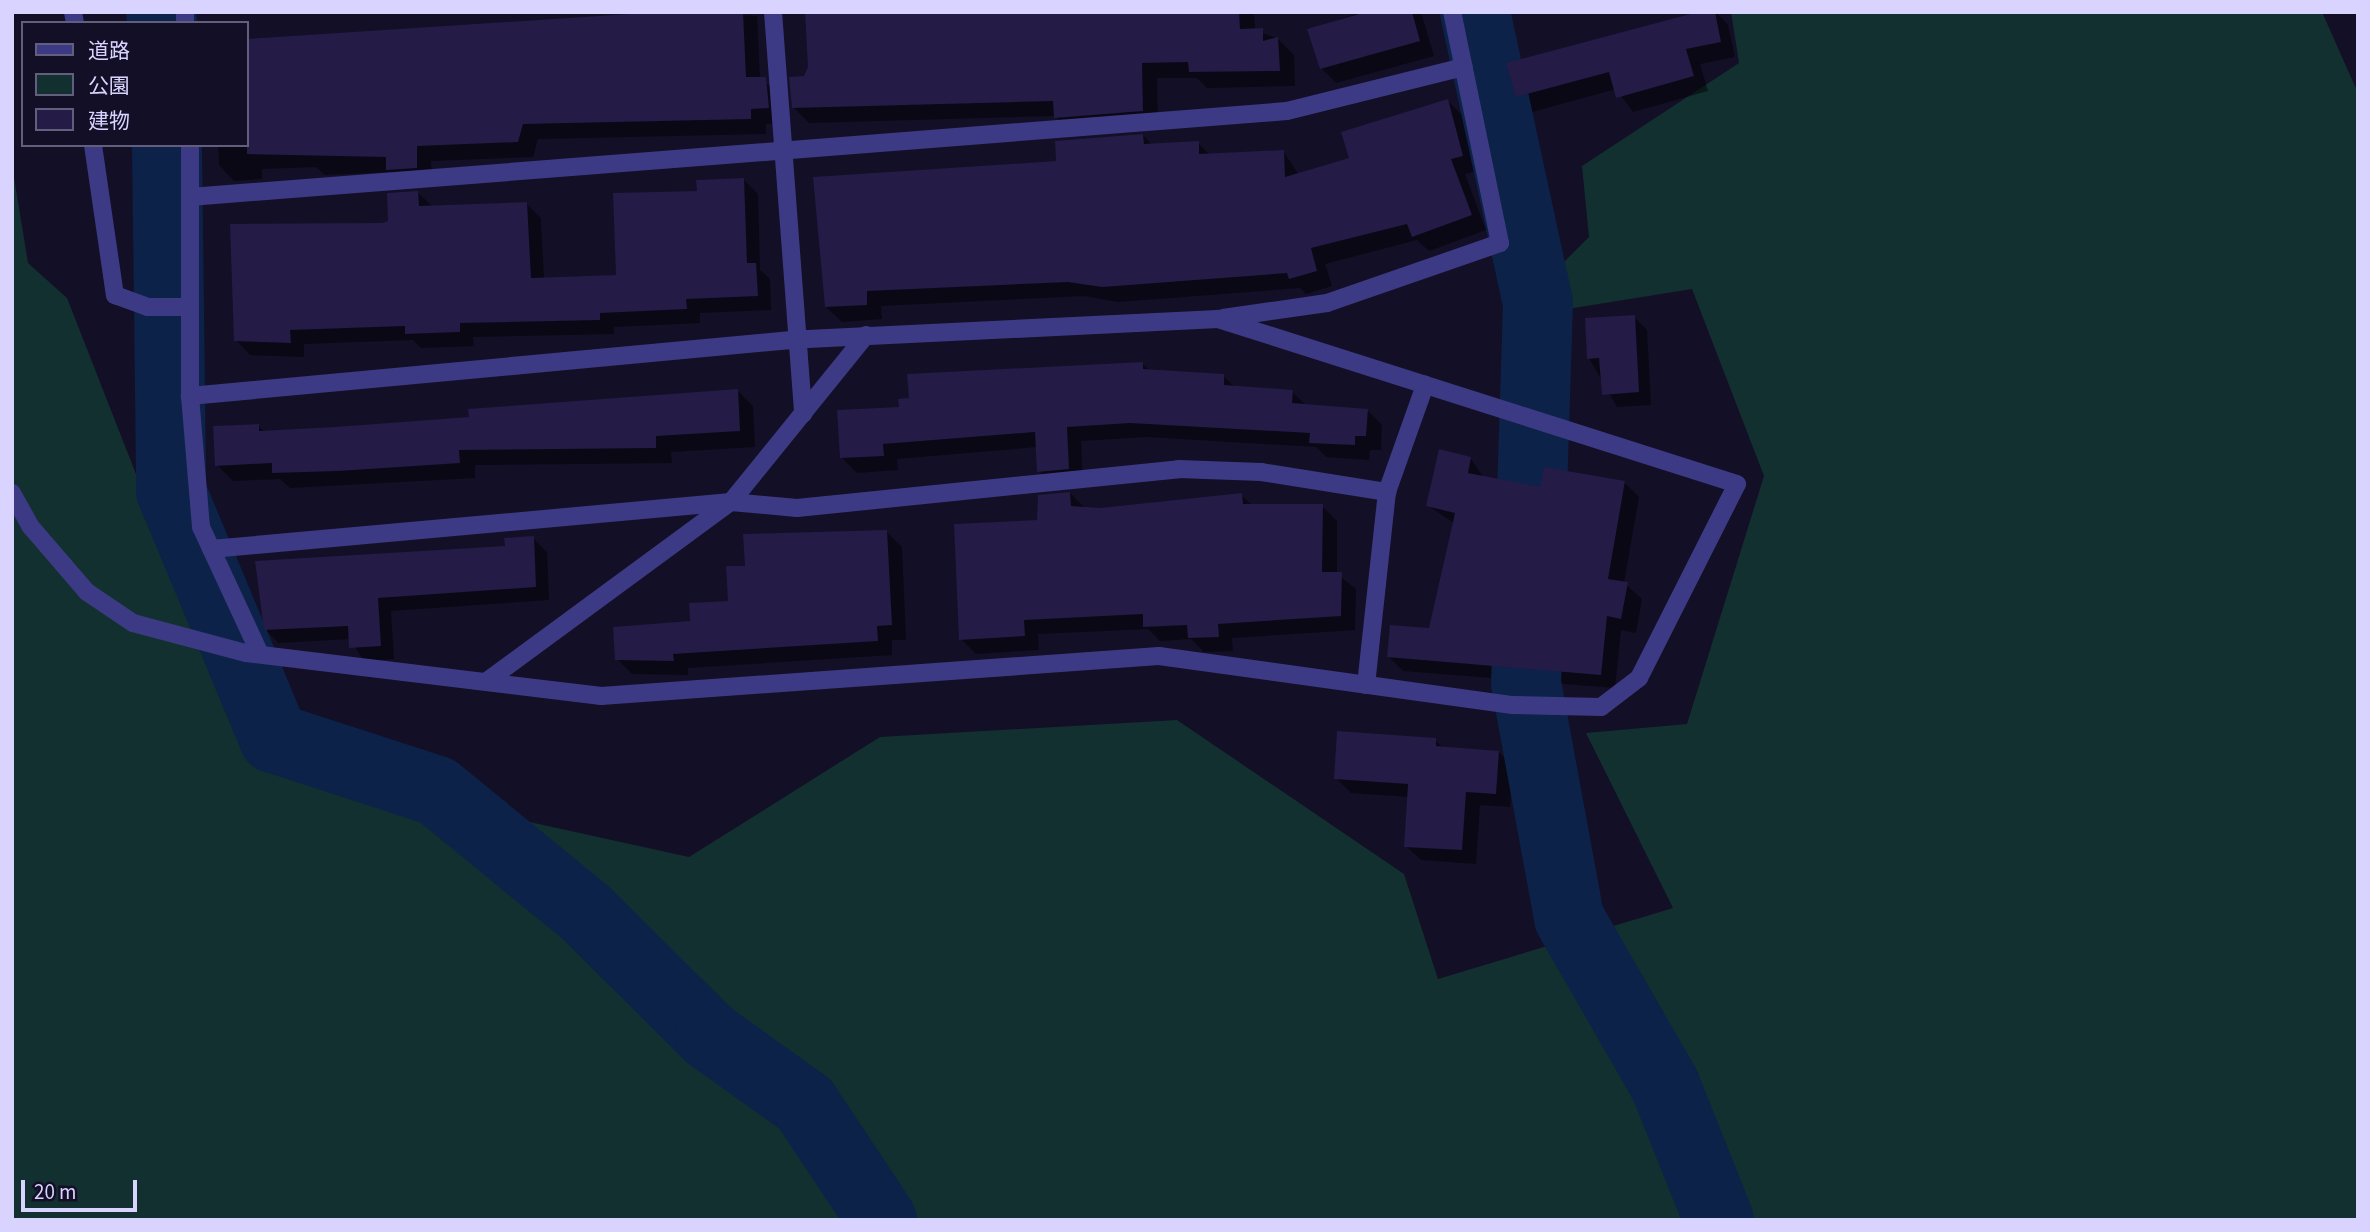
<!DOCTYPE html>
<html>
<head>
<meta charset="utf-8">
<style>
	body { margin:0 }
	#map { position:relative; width:2370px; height:1232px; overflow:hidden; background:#130f26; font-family:"Source Sans 3","Noto Sans JP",sans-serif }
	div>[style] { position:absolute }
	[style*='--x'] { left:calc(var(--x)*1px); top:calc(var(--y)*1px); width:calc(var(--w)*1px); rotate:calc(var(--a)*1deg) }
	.green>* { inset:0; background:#12302f }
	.shadow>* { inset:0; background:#0007 }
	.river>* { height:70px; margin:-35px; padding:0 35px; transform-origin:35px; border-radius:35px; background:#0c2248 }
	.building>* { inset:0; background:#241b47 }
	.street>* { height:18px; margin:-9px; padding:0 9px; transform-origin:9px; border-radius:9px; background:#3d3a85 }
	span { translate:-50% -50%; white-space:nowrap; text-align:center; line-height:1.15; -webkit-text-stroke:5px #130f26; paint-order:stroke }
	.frame { position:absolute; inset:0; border:14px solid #d9d4ff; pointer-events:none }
	.legend { position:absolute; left:21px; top:21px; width:228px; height:126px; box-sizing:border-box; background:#130f26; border:2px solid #625e7d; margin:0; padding:9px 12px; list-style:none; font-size:21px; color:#d9d4ff }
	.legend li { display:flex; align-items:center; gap:14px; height:35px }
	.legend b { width:35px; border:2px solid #625e7d }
	.scale { position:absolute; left:21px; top:1180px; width:116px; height:32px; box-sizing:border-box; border:4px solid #d9d4ff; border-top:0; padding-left:9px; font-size:21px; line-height:24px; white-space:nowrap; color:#d9d4ff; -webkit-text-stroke:5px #130f26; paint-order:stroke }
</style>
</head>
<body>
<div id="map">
	<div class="green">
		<i style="clip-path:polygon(1731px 12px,2322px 12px,2358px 93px,2358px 1220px,12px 1220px,12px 165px,28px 263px,67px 298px,248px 760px,689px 857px,880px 737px,1177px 720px,1404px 874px,1438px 979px,1673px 908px,1586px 733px,1687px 724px,1764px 476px,1692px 289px,1555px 311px,1546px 280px,1589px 237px,1582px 166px,1739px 63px)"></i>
	</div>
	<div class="shadow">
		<i style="clip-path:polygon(686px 12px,757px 16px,760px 79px,781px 94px,783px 123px,766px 124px,766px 134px,538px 139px,533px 157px,431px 161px,432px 183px,403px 185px,391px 172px,325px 175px,316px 167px,262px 169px,262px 179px,234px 181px,219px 165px,218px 145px,247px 145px,247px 41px)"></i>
		<i style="clip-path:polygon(807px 12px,1254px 12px,1255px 30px,1278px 39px,1294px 55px,1295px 86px,1207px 88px,1197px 78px,1157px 78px,1158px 126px,1072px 133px,1055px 116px,809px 123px,793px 107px,809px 67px)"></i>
		<i style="clip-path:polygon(1361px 12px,1421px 12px,1434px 56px,1336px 83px,1321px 68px,1309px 30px)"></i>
		<i style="clip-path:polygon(1703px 12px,1716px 12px,1728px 25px,1735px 57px,1700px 64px,1708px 91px,1633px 112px,1616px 89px,1532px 112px,1517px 97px)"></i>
		<i style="clip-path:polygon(1448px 101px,1463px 116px,1477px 171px,1465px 174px,1486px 230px,1429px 251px,1417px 240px,1325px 264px,1332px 286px,1306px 294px,1300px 288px,1118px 302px,1084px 296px,881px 306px,882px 319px,842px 322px,826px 307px,1058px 162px,1143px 135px,1153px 146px,1198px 143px,1210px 155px,1283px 151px,1299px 175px,1351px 159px)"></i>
		<i style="clip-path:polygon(744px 180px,758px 194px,760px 270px,770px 279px,771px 310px,700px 313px,700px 323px,614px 327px,614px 334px,473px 337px,474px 346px,421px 348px,413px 340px,304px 344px,304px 357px,250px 355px,236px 340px,390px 223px,417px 192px,433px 207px,527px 204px,541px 218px,544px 279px,618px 276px,698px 192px)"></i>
		<i style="clip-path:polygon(1634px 317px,1647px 330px,1651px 405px,1617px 407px,1589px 358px)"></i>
		<i style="clip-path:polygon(1142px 363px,1150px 371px,1223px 376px,1236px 388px,1292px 392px,1307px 406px,1367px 410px,1382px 425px,1381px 450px,1370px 450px,1369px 460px,1326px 457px,1316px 447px,1147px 437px,1081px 441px,1083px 483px,1054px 486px,1039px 471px,1037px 447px,897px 459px,898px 470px,857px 473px,842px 458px,901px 408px)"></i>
		<i style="clip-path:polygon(737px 390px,753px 406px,755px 447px,671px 452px,672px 463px,475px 465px,475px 478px,290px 488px,280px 479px,233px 481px,217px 465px,258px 426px,266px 433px,471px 418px)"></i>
		<i style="clip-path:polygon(1471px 459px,1484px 478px,1542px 489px,1624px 482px,1639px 497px,1624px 583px,1642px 599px,1636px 633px,1621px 630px,1615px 688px,1403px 671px,1388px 656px,1430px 630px,1454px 523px,1427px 505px)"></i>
		<i style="clip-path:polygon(1070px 493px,1085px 508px,1100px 509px,1241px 495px,1252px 505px,1322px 506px,1337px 521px,1337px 574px,1356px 589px,1355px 630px,1232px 638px,1233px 651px,1204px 652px,1191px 639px,1160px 641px,1148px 629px,1038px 634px,1039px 650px,976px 654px,961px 639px,1039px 521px)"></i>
		<i style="clip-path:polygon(887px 532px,902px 547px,906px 640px,892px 640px,892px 655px,688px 668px,688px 675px,632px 674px,617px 659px,730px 602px,747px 567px)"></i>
		<i style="clip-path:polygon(533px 538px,547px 552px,549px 600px,391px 611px,394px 659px,364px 661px,350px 639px,279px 643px,265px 630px)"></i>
		<i style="clip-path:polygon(1435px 740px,1444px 749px,1499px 752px,1513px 767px,1510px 807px,1480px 805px,1476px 864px,1421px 860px,1406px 846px,1409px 797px,1351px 793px,1336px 778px)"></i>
	</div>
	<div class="river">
		<i style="--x:161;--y:12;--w:11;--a:85"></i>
		<i style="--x:1475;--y:12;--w:298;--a:77.8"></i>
		<i style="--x:1538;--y:303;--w:380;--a:91.8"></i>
		<i style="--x:1526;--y:683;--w:239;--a:79.6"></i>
		<i style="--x:1569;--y:918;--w:193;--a:60.1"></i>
		<i style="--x:1665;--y:1085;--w:145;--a:68.2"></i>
		<i style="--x:167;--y:145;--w:346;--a:89.3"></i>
		<i style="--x:171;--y:491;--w:268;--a:67.4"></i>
		<i style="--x:274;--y:738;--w:171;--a:18"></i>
		<i style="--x:437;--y:791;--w:193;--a:39.3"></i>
		<i style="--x:586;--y:913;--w:175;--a:44.8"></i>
		<i style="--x:710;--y:1036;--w:117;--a:35.6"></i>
		<i style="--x:805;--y:1104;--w:139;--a:56.4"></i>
	</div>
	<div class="building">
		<i style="clip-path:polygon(660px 12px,743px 12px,746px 77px,766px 77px,769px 108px,751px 109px,751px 119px,523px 124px,518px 142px,417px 146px,417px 168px,386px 170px,386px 157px,247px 154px,247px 39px)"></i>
		<i style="clip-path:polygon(805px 12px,1239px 12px,1240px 29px,1263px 28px,1263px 41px,1278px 37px,1280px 71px,1189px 72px,1188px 62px,1142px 63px,1143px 111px,1054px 118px,1053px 101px,792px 108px,789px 77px,804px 76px,808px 67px)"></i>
		<i style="clip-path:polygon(1366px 12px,1412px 12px,1420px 41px,1320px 69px,1307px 29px)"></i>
		<i style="clip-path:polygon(1698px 12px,1715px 12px,1721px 42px,1686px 49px,1694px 76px,1616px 98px,1609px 72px,1516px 97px,1506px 63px)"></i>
		<i style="clip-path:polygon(1448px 99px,1463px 156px,1451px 159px,1472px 215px,1412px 237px,1407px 224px,1311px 248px,1317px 271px,1289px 279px,1287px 273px,1102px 287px,1068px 282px,867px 291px,867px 305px,825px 307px,813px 177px,1056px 161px,1055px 141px,1143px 134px,1144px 144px,1199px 141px,1199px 154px,1284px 150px,1285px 177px,1349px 158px,1341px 132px)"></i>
		<i style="clip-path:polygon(744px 178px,747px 263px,756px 263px,758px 296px,686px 299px,687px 309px,600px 313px,600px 320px,460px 323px,460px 332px,405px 334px,405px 326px,290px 330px,291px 343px,234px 341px,230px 224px,382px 223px,388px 221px,387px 193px,418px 191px,419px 206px,527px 202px,531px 278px,616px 275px,613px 193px,697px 191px,696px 180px)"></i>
		<i style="clip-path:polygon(1635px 315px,1639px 392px,1602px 395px,1599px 358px,1587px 359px,1585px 318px)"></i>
		<i style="clip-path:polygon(1143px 362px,1143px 369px,1224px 374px,1224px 385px,1293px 390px,1292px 403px,1368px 409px,1366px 436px,1355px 436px,1355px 445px,1309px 443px,1310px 433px,1130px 423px,1067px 427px,1069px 469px,1037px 472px,1035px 432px,883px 444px,884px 456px,840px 458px,837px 410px,899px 407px,898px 399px,909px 398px,907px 374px)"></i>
		<i style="clip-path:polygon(738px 389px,740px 431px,656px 436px,656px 448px,459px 450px,460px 463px,338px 471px,272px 473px,272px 463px,215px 466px,213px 426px,259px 424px,259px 431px,335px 427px,469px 417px,468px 409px)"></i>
		<i style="clip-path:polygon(1439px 449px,1471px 457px,1468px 473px,1540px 487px,1544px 467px,1625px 481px,1608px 579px,1628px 582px,1621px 619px,1607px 616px,1601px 675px,1387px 657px,1390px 625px,1429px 628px,1455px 513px,1426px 506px)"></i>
		<i style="clip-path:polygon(1070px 492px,1071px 506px,1100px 508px,1242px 493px,1243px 504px,1323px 504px,1322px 572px,1342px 572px,1341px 616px,1218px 624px,1219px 637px,1188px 638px,1187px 625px,1143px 627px,1143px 614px,1024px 620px,1025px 636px,959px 640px,954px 524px,1037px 520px,1038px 495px)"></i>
		<i style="clip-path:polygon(887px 530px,892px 625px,877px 626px,878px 641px,673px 654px,674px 661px,615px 660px,613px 627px,690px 621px,689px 603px,728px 601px,726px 566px,745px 566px,743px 534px)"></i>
		<i style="clip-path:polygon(534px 536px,536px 587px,378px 598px,381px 646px,349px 648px,348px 626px,264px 630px,255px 561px,505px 546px,504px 538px)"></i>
		<i style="clip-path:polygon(1337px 731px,1436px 738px,1436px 746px,1499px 751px,1496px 794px,1466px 792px,1462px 850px,1404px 847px,1408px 784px,1334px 779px)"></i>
	</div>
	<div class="street">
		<i style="--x:73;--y:12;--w:11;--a:80"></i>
		<i style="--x:185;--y:12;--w:11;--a:90"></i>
		<i style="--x:773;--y:12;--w:403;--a:85.7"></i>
		<i style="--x:93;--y:145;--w:152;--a:81.7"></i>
		<i style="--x:115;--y:295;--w:35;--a:20"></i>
		<i style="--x:148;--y:307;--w:42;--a:0"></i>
		<i style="--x:190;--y:145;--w:251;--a:90"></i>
		<i style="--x:190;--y:396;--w:131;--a:85.2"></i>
		<i style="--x:201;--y:527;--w:138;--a:65.1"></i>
		<i style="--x:190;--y:197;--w:1100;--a:-4.48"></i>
		<i style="--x:1287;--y:111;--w:182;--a:-14"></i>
		<i style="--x:1223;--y:318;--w:105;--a:-8.2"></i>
		<i style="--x:1327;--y:303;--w:183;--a:-19.1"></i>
		<i style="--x:1500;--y:243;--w:236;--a:-101.7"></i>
		<i style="--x:12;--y:493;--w:39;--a:61"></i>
		<i style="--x:31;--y:527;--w:86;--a:49.3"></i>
		<i style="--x:87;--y:592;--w:55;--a:34"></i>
		<i style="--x:133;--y:623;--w:117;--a:14.9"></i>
		<i style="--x:246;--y:653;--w:358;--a:6.9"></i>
		<i style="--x:601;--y:696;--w:559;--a:-4.1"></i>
		<i style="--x:1159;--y:656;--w:357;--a:7.9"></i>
		<i style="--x:1513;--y:705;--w:88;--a:1.3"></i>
		<i style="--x:1601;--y:707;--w:48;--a:-37.3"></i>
		<i style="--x:1639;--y:678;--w:217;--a:-63.2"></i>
		<i style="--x:1737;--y:484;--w:545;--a:-162.36"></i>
		<i style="--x:1218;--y:319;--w:416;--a:177.2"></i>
		<i style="--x:802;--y:339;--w:615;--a:174.68"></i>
		<i style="--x:211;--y:549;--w:522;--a:-5.16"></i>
		<i style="--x:731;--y:502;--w:66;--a:5.2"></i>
		<i style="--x:797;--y:508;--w:384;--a:-5.8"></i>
		<i style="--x:1179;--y:469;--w:82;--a:2.1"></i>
		<i style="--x:1261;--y:472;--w:128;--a:9"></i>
		<i style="--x:487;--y:681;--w:303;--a:-36.3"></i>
		<i style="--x:731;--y:502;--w:215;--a:-51"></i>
		<i style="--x:1366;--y:685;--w:194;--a:-83.8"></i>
		<i style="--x:1387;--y:492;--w:114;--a:-70.4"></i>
	</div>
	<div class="frame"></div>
	<ul class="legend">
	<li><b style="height:9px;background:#3d3a85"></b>道路</li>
	<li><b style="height:19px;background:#12302f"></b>公園</li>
	<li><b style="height:19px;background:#241b47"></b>建物</li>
	</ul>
	<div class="scale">20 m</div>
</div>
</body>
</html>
